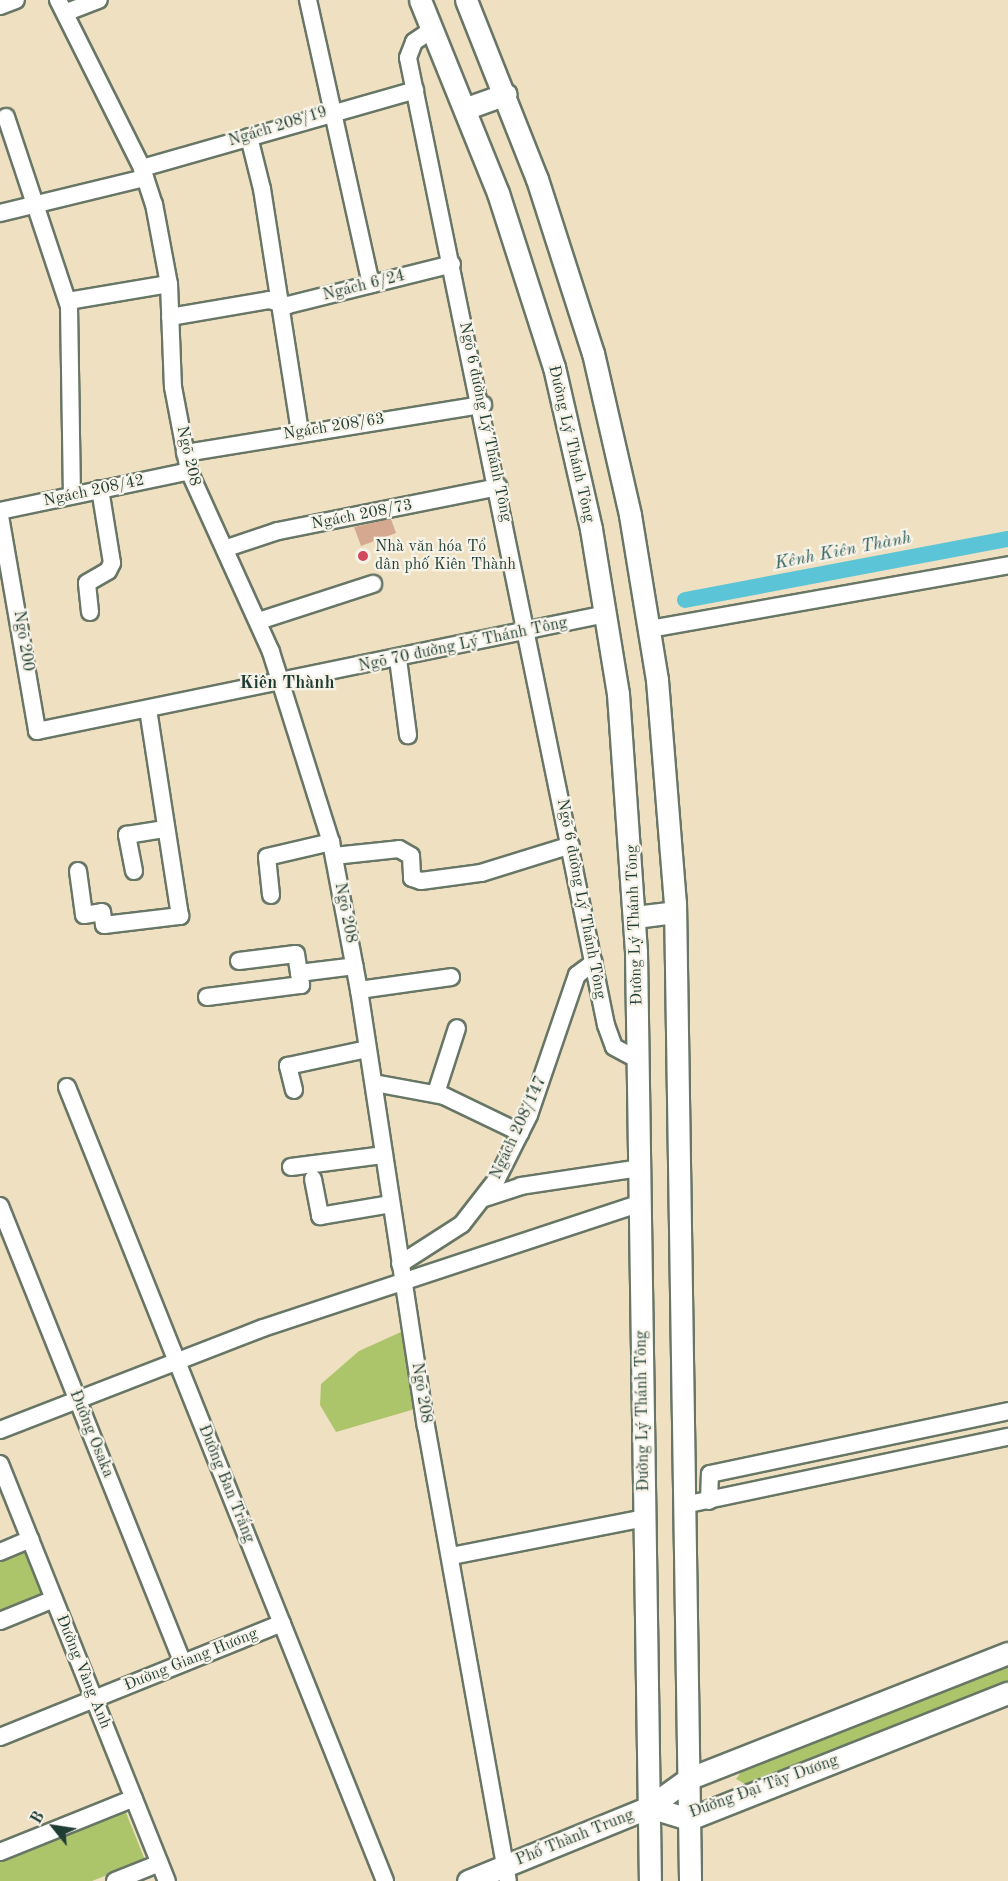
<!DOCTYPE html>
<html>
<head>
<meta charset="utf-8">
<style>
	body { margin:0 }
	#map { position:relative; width:1008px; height:1881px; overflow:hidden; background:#efe0c2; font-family:"Old Standard TT",serif }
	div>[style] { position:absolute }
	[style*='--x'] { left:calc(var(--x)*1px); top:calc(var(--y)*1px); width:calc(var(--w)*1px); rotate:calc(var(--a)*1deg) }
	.green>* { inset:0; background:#adc56a }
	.canal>* { height:16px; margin:-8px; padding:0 8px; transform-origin:8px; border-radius:8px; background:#5bc5d7 }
	.building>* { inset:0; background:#d5a890 }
	.roads { filter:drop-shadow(2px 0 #687666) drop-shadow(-2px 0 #687666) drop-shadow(0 2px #687666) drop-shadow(0 -2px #687666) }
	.minor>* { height:16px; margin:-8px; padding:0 8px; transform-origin:8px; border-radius:8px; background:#fff }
	.major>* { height:21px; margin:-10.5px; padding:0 10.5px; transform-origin:10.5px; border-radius:10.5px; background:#fff }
	.dots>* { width:16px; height:16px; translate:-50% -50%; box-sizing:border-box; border:3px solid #f7f3e8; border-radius:50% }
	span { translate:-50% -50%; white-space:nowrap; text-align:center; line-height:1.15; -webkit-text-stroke:4.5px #f7f3e8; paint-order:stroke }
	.street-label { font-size:16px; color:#1f3d34 }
	.poi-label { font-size:16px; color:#1f3d34 }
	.left { translate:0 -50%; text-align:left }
	.water-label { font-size:18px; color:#2e5f5d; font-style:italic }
	.neighbourhood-label { font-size:18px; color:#1f3d34; font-weight:700 }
	.north { position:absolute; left:24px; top:1797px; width:60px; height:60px; -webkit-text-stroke:4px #f7f3e8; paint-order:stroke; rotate:300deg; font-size:16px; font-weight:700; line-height:24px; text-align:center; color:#1f3d34 }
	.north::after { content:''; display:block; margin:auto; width:21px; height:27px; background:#1f3d34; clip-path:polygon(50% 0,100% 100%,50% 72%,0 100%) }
</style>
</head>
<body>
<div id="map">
	<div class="green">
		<i style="clip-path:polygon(401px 1332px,415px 1409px,336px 1432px,320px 1405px,321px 1384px,359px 1351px)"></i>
		<i style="clip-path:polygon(30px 1539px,54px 1599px,0 1621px,0 1552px)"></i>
		<i style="clip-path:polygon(1008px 1664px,1008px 1682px,747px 1785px,736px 1779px,744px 1768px)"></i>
		<i style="clip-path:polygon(125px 1810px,145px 1860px,92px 1881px,0 1881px,0 1861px)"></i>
	</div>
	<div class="canal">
		<i style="--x:685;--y:600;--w:329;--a:-10.7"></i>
	</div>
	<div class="building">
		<i style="clip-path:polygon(391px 519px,396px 533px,361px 546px,354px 527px)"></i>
	</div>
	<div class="roads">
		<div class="minor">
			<i style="--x:58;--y:0;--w:188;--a:63.4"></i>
			<i style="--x:142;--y:168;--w:38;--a:72"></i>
			<i style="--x:154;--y:204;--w:81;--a:79.4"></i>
			<i style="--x:169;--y:284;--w:103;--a:87.8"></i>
			<i style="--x:173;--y:387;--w:86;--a:79.2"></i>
			<i style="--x:189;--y:471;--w:199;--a:65.6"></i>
			<i style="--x:271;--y:652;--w:199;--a:72.5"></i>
			<i style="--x:331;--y:842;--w:151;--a:79.3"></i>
			<i style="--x:359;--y:990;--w:441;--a:81.3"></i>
			<i style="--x:426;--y:1426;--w:462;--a:79.8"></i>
			<i style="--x:308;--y:0;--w:291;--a:77.5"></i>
			<i style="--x:0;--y:6;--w:17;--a:-21"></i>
			<i style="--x:67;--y:12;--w:34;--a:-21"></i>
			<i style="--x:433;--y:29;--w:23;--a:146"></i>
			<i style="--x:414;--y:42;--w:17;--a:111"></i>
			<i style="--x:408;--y:58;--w:987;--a:78.43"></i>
			<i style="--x:606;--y:1025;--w:23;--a:70"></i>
			<i style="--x:614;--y:1047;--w:27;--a:28"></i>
			<i style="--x:6;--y:117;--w:199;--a:71.6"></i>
			<i style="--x:69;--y:306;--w:189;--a:89.1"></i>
			<i style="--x:249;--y:137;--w:54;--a:76"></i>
			<i style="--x:262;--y:189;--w:246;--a:81.1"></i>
			<i style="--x:142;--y:168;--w:284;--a:-15.9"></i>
			<i style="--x:0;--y:213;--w:149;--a:-13.6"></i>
			<i style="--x:68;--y:301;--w:102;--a:-9.6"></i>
			<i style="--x:170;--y:317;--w:100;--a:-9.7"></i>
			<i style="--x:269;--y:300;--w:20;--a:15"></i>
			<i style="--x:288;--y:305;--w:169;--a:-14"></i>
			<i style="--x:185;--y:453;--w:302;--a:-9.2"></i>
			<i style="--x:0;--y:511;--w:193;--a:-11.9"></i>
			<i style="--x:0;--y:516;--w:218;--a:80.2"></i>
			<i style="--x:37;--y:731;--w:581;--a:-11.62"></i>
			<i style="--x:227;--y:548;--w:54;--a:-18.4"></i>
			<i style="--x:278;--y:531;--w:225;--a:-11.3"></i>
			<i style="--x:90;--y:612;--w:29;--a:-96"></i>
			<i style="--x:87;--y:583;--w:24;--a:-30"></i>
			<i style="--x:108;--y:571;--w:9;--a:-63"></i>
			<i style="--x:112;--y:563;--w:75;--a:-99.2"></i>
			<i style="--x:259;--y:621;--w:120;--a:-18"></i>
			<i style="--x:650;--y:629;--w:364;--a:-10.1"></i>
			<i style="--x:398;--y:659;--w:77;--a:82.5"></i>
			<i style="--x:334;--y:856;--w:65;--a:-6.1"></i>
			<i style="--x:399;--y:849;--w:14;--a:30"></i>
			<i style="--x:411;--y:856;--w:22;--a:87"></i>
			<i style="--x:412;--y:878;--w:9;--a:18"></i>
			<i style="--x:421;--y:881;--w:61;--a:-7.6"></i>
			<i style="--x:481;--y:873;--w:94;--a:-17.3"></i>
			<i style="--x:78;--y:871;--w:44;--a:82.2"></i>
			<i style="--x:84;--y:915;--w:18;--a:-9"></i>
			<i style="--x:102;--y:912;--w:13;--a:81"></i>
			<i style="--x:104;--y:925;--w:77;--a:-6.8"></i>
			<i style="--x:180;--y:916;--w:208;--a:-98.8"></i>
			<i style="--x:134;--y:871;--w:37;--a:-101"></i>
			<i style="--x:127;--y:835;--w:37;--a:-9"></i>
			<i style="--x:271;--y:895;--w:38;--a:-96"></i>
			<i style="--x:267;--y:857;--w:66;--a:-13.2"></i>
			<i style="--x:239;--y:961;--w:57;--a:-7"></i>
			<i style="--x:296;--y:954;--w:19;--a:81"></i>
			<i style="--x:359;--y:990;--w:93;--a:-8"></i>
			<i style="--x:207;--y:997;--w:95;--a:-7.3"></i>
			<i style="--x:301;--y:985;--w:12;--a:-99"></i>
			<i style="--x:299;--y:973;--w:56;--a:-7.1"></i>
			<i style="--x:374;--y:1083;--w:71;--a:10.5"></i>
			<i style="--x:444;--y:1096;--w:85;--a:25.7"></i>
			<i style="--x:67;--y:1087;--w:855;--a:68.17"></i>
			<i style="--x:294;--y:1090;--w:25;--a:-104"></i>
			<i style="--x:288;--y:1066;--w:81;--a:-12.1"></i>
			<i style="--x:436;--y:1093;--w:68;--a:-72.1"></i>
			<i style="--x:291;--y:1167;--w:94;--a:-7.4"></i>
			<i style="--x:313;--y:1179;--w:38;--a:79"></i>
			<i style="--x:320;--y:1216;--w:72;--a:-9.6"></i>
			<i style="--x:485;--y:1198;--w:38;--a:-18"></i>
			<i style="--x:521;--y:1186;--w:120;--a:-8.6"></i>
			<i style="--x:0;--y:1206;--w:492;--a:68.2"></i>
			<i style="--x:400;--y:1264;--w:74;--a:-32.8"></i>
			<i style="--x:462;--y:1224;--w:57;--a:-52.1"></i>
			<i style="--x:497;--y:1179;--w:72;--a:-63.4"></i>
			<i style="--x:529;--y:1115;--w:148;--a:-71.1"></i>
			<i style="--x:577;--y:975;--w:21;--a:-37"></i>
			<i style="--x:0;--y:1430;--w:282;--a:-21.2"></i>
			<i style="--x:263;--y:1328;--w:397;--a:-18.3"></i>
			<i style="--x:0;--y:1464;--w:449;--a:68.2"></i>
			<i style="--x:709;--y:1501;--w:27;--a:-88"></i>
			<i style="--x:710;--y:1474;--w:305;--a:-11.9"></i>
			<i style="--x:684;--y:1505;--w:331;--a:-11.9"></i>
			<i style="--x:0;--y:1552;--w:33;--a:-23"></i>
			<i style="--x:451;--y:1556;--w:198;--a:-11.1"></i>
			<i style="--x:0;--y:1621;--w:58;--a:-22.2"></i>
			<i style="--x:0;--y:1737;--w:304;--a:-22"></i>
			<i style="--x:0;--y:1852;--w:144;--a:-21.9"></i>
			<i style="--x:115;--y:1881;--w:48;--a:-21.8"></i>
		</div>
		<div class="major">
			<i style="--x:420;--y:0;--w:208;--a:68"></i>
			<i style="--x:498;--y:193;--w:183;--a:72.2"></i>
			<i style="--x:554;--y:367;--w:166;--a:77.1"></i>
			<i style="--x:591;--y:529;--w:167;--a:80.7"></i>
			<i style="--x:618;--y:694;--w:259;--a:86"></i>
			<i style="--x:636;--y:952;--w:929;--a:89.14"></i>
			<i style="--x:466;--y:0;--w:193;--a:68.4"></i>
			<i style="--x:537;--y:179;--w:183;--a:72.2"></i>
			<i style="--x:593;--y:353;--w:166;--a:77.1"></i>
			<i style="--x:630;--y:515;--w:167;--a:80.7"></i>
			<i style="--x:657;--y:680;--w:223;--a:85.4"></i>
			<i style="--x:675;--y:902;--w:979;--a:89.12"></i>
			<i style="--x:467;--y:108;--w:41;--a:-19.7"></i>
			<i style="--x:635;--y:917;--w:40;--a:-7.1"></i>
			<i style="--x:649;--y:1807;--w:42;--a:16.7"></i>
			<i style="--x:689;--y:1819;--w:343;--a:-21.6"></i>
			<i style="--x:468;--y:1881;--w:196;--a:-22.2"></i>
			<i style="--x:649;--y:1807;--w:48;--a:-35.7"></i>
			<i style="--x:688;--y:1779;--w:344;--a:-21.5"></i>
		</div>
	</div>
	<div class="dots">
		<i style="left:363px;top:556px;background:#d1495b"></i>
	</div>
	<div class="street-label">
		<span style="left:278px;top:127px;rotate:-17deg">Ngách 208/19</span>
		<span style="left:364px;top:286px;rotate:-14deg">Ngách 6/24</span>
		<span style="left:485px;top:422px;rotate:78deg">Ngõ 6 đường Lý Thánh Tông</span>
		<span style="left:334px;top:427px;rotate:-9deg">Ngách 208/63</span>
		<span style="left:571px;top:444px;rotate:77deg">Đường Lý Thánh Tông</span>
		<span style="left:188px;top:456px;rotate:77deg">Ngõ 208</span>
		<span style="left:94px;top:491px;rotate:-12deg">Ngách 208/42</span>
		<span style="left:362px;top:515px;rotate:-11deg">Ngách 208/73</span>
		<span style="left:23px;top:641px;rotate:81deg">Ngõ 200</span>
		<span style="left:463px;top:645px;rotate:-12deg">Ngõ 70 đường Lý Thánh Tông</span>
		<span style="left:581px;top:899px;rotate:79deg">Ngõ 6 đường Lý Thánh Tông</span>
		<span style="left:345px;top:913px;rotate:79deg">Ngõ 208</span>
		<span style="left:635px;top:925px;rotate:-92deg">Đường Lý Thánh Tông</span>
		<span style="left:519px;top:1128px;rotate:-65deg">Ngách 208/147</span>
		<span style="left:421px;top:1393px;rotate:81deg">Ngõ 208</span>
		<span style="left:643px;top:1411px;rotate:-91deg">Đường Lý Thánh Tông</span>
		<span style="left:91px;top:1434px;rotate:68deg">Đường Osaka</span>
		<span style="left:226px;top:1484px;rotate:68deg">Đường Ban Trắng</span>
		<span style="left:191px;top:1660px;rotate:-22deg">Đường Giang Hương</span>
		<span style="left:83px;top:1672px;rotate:68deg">Đường Vàng Anh</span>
		<span style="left:764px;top:1787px;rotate:-20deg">Đường Đại Tây Dương</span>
		<span style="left:575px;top:1838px;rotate:-22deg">Phố Thành Trung</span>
	</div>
	<div class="poi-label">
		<span class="left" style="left:375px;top:556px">Nhà văn hóa Tổ<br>dân phố Kiên Thành</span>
	</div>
	<div class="water-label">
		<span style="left:843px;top:551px;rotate:-11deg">Kênh Kiên Thành</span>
	</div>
	<div class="neighbourhood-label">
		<span style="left:287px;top:683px">Kiên Thành</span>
	</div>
	<div class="north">B</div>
</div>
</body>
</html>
